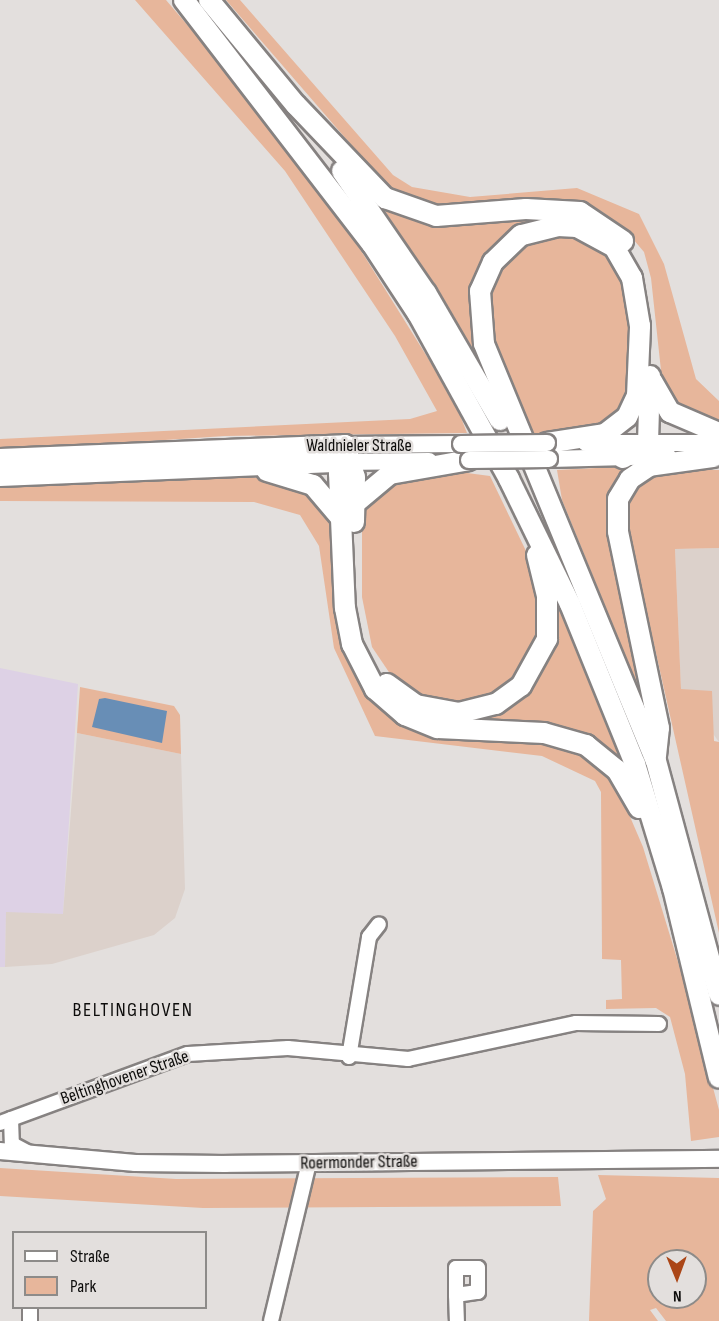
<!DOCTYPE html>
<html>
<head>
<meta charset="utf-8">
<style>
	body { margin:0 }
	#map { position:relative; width:719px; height:1321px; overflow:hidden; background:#e3dfdd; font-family:"Sofia Sans Condensed",sans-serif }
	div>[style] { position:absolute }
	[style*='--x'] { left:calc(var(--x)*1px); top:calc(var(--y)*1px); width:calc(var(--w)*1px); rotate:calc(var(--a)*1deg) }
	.commercial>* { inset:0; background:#ddd1e5 }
	.built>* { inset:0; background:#dcd1cb }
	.green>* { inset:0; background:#e7b69b }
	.water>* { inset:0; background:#688eb6 }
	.roads { filter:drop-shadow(2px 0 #868281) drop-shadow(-2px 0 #868281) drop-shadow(0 2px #868281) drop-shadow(0 -2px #868281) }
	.minor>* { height:14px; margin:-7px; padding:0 7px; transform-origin:7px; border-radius:7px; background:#fff }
	.major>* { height:16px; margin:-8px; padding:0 8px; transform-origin:8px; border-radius:8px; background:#fff }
	.highway>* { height:20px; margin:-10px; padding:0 10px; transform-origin:10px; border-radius:10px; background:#fff }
	.bridges { filter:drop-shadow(2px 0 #868281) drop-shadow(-2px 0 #868281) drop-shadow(0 2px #868281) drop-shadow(0 -2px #868281) }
	.major-bridge>* { height:16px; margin:-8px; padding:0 8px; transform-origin:8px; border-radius:8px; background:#fff }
	span { translate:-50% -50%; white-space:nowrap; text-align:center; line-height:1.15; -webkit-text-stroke:5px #e3dfdd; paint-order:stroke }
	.street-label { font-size:18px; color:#0d0c0b }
	.neighbourhood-label { font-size:20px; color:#0d0c0b; letter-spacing:1.5px }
	.legend { position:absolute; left:12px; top:1231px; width:195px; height:78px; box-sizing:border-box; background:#e3dfdd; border:2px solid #8d8b89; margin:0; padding:8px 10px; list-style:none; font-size:18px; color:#0d0c0b }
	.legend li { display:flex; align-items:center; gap:12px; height:30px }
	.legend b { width:30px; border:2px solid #8d8b89 }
	.north { position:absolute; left:647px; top:1249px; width:60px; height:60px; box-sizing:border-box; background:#e3dfdd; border:2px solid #8d8b89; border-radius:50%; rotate:179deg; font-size:16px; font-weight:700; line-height:24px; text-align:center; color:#0d0c0b }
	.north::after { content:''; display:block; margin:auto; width:21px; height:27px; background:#ab4617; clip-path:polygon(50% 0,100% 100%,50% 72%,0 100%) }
</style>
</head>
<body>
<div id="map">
	<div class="commercial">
		<i style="clip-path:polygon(0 668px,78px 684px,63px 914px,6px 913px,5px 967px,0 967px)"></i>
	</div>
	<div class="built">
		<i style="clip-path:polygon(719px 548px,719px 742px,681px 690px,675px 549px)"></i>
		<i style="clip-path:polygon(77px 733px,181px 754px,185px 889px,175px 918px,154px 935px,52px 964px,5px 967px,6px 912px,63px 914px)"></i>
	</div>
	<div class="green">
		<i style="clip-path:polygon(135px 0,166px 0,242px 89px,360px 249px,454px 400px,467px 433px,225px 436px,0 451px,0 439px,410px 419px,437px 411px,395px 336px,285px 171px)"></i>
		<i style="clip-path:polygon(226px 0,240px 0,393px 175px,412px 187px,470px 197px,577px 188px,639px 214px,664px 264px,696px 379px,719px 401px,719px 425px,681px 412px,663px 389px,651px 278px,644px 252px,622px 226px,601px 211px,556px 200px,431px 208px,392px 192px)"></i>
		<i style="clip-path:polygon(376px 197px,397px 211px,524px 213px,566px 221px,485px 265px,486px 369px)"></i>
		<i style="clip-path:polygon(566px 234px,606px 253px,621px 272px,633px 307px,630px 396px,599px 430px,547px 436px,530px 432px,491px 336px,489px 314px,494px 280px,515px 250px,531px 241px)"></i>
		<i style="clip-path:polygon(635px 466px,614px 496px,653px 724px,562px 500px,557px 470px)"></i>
		<i style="clip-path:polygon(677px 469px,719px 470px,719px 548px,675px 549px,681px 689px,712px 691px,714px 741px,719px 742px,719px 933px,626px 520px,627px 495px,642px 476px)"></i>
		<i style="clip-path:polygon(452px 471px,490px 476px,526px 551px,541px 603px,540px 635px,518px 682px,490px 699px,447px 706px,399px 687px,372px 647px,362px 597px,362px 521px,366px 505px,383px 483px)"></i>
		<i style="clip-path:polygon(238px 476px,284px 480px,310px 490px,331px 515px,341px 623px,402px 722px,444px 737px,541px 740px,582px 752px,613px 777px,643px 847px,689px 998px,719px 1110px,719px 1137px,691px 1141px,685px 1074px,670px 1017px,656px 1008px,606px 1009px,606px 1000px,622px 999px,621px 960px,602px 959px,601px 792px,595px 781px,542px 756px,375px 736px,334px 648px,319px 546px,300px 515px,254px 502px,0 501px,0 485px)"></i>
		<i style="clip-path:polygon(552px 588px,626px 773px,599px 747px,574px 735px,450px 725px,406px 710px,374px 680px,360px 648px,358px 637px,380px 681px,411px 707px,445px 717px,478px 715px,504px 707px,540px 674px,556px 630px)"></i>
		<i style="clip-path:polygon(80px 687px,174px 706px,180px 715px,181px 754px,77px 733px)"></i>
		<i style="clip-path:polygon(0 1168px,176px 1179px,558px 1177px,561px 1206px,203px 1208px,0 1196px)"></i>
		<i style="clip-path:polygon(evenodd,598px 1175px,719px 1178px,719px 1321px,666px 1321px,656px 1308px,650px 1310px,658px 1321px,589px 1321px,593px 1211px,606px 1199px,598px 1175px,659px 1261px,695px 1261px,695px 1297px,659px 1297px,659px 1261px)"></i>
	</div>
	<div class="water">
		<i style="clip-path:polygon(105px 698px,167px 711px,162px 743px,92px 727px,99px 699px)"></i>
	</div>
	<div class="roads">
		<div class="minor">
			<i style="--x:349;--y:1057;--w:122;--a:-80.5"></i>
			<i style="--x:369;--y:937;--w:16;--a:-52"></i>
			<i style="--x:11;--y:1119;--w:25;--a:88"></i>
			<i style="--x:12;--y:1144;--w:17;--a:28"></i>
			<i style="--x:0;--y:1123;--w:200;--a:-20.2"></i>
			<i style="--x:188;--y:1054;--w:100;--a:-3.4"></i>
			<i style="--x:288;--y:1048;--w:121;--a:5.2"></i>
			<i style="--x:408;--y:1059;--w:172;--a:-12.1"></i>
			<i style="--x:576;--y:1023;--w:83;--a:0.7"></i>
			<i style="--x:456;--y:1295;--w:22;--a:-8"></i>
			<i style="--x:478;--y:1292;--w:24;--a:-90"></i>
			<i style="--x:478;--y:1268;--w:22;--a:180"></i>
			<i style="--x:456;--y:1268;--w:27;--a:90"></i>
			<i style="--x:456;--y:1295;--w:26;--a:88"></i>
			<i style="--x:30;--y:1321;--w:13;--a:-90"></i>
			<i style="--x:271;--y:1321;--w:163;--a:-76.5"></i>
		</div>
		<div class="major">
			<i style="--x:586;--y:443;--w:133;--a:0"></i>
			<i style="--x:345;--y:445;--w:116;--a:-0.5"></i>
			<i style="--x:549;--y:459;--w:119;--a:-1.4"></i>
			<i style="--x:340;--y:462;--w:89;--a:-0.6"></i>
			<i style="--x:0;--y:1151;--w:136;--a:5.1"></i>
			<i style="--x:135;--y:1163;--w:90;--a:0.6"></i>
			<i style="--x:225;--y:1164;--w:494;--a:-0.6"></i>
		</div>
		<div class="highway">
			<i style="--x:184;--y:0;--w:308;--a:52.4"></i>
			<i style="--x:372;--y:244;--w:84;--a:56.7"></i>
			<i style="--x:418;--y:314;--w:188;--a:61.1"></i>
			<i style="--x:509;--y:479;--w:139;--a:64"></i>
			<i style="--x:570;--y:604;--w:173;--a:67.9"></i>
			<i style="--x:635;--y:764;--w:130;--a:73"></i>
			<i style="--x:673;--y:888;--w:195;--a:76.4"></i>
			<i style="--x:209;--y:0;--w:136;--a:50.4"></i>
			<i style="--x:296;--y:105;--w:129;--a:46.3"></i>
			<i style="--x:385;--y:198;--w:54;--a:19.4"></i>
			<i style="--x:436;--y:216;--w:90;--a:-4.4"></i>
			<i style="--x:526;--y:209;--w:54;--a:3.2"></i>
			<i style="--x:580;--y:212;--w:52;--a:34"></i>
			<i style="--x:342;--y:171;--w:148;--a:55.5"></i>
			<i style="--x:426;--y:293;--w:147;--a:59.8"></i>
			<i style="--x:652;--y:381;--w:36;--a:60"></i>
			<i style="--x:670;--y:412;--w:53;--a:23.2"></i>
			<i style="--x:547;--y:443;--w:59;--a:-8.8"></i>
			<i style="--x:605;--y:434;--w:28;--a:-38"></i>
			<i style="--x:627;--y:417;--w:23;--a:-65"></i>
			<i style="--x:637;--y:396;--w:70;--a:-87.5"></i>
			<i style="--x:640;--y:326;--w:49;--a:-99.5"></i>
			<i style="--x:632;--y:278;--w:36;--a:-120"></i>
			<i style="--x:614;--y:247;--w:42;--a:-151.6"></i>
			<i style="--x:577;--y:227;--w:19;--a:-177"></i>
			<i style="--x:558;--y:226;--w:38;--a:166"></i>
			<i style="--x:521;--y:235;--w:39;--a:136"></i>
			<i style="--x:493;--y:262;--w:32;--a:114"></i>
			<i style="--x:480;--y:291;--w:53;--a:85.7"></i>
			<i style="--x:484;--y:344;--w:451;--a:67.6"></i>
			<i style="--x:656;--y:761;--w:242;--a:74.9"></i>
			<i style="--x:345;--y:445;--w:29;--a:102"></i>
			<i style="--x:339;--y:473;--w:135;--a:87.5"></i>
			<i style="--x:345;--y:608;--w:37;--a:79"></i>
			<i style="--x:352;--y:644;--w:51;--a:62.9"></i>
			<i style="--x:375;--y:689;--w:40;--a:41"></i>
			<i style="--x:405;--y:715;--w:35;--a:22"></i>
			<i style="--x:438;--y:728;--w:106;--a:2.7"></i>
			<i style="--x:544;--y:733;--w:44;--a:15.9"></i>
			<i style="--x:586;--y:745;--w:40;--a:39"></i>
			<i style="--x:617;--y:770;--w:44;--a:59.9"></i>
			<i style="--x:345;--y:445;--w:34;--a:73"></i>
			<i style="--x:355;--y:477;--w:45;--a:91.3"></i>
			<i style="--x:623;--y:458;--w:29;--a:-31"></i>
			<i style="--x:648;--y:443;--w:67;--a:-88.3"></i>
			<i style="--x:0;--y:459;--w:345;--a:-2.3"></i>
			<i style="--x:267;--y:471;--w:48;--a:16.9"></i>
			<i style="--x:313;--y:485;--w:42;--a:49.8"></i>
			<i style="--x:0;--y:476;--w:340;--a:-2.4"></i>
			<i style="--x:354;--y:504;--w:47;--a:-39.8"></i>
			<i style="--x:390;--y:474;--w:80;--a:-10"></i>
			<i style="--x:387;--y:684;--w:36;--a:36"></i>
			<i style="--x:416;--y:705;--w:44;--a:10.5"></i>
			<i style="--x:459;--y:713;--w:38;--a:-14"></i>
			<i style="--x:496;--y:704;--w:31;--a:-36"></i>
			<i style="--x:521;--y:686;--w:54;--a:-61"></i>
			<i style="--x:547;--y:639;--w:43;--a:-90"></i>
			<i style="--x:547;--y:596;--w:42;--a:-103.7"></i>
			<i style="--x:656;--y:756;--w:28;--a:-84"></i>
			<i style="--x:659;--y:728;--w:201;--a:-101.8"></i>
			<i style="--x:618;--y:531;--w:32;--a:-90"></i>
			<i style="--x:618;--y:499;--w:23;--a:-59"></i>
			<i style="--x:630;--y:479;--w:23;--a:-34"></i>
			<i style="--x:649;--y:466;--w:65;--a:-8"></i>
		</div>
	</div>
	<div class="bridges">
		<div class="major-bridge">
			<i style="--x:461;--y:444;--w:86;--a:-0.7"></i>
			<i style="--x:469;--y:460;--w:80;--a:-0.7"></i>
		</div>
	</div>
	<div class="street-label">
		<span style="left:359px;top:446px">Waldnieler Straße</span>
		<span style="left:125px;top:1078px;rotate:-19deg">Beltinghovener Straße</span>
		<span style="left:359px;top:1163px;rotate:-1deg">Roermonder Straße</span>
	</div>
	<div class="neighbourhood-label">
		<span style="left:133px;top:1010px">BELTINGHOVEN</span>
	</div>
	<ul class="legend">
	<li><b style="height:8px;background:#fff"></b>Straße</li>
	<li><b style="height:16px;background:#e7b69b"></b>Park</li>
	</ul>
	<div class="north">N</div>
</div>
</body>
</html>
